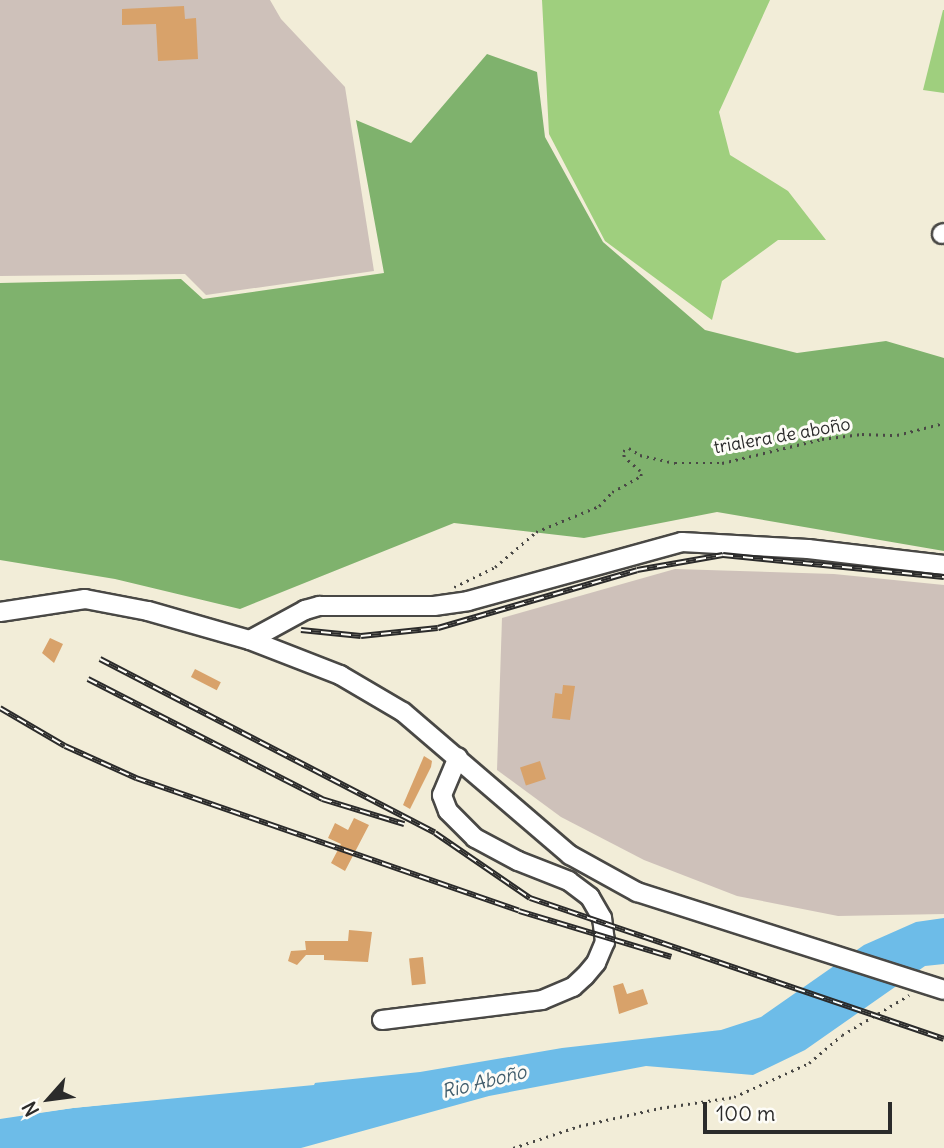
<!DOCTYPE html>
<html>
<head>
<meta charset="utf-8">
<style>
	body { margin:0 }
	#map { position:relative; width:944px; height:1148px; overflow:hidden; background:#f2edd8; font-family:Delius,sans-serif }
	div>[style] { position:absolute }
	[style*='--x'] { left:calc(var(--x)*1px); top:calc(var(--y)*1px); width:calc(var(--w)*1px); rotate:calc(var(--a)*1deg) }
	.industrial>* { inset:0; background:#cec1ba }
	.green>* { inset:0; background:#9fcf7e }
	.forest>* { inset:0; background:#7fb26d }
	.water>* { inset:0; background:#6dbce8 }
	.pier>* { inset:0; background:#f2edd8 }
	.building>* { inset:0; background:#d8a26a; transform-origin:0 0 }
	.path>* { height:2.5px; margin-top:-1.25px; transform-origin:0; background:repeating-linear-gradient(90deg,#494845 0 2px,transparent 0 7px) }
	.roads { filter:drop-shadow(2px 0 #494845) drop-shadow(-2px 0 #494845) drop-shadow(0 2px #494845) drop-shadow(0 -2px #494845) }
	.minor>* { height:18px; margin:-9px; padding:0 9px; transform-origin:9px; border-radius:9px; background:#fff }
	.rail>* { height:6px; margin-top:-3px; transform-origin:0; background:repeating-linear-gradient(90deg,#fdfcf7 0 10px,#2b2b2b 0 20px); box-sizing:border-box; border-block:2px solid #2b2b2b }
	span { translate:-50% -50%; white-space:nowrap; text-align:center; line-height:1.15; -webkit-text-stroke:6px #fdfcf7; paint-order:stroke }
	.street-label { font-size:18px; color:#2b2b2b }
	.water-label { font-size:19px; color:#425e6d; font-style:italic }
	.north { position:absolute; left:14px; top:1064px; width:70px; height:70px; -webkit-text-stroke:5px #fdfcf7; paint-order:stroke; rotate:242deg; font-size:19px; font-weight:700; line-height:28px; text-align:center; color:#2b2b2b }
	.north::after { content:''; display:block; margin:auto; width:24px; height:32px; background:#2b2b2b; clip-path:polygon(50% 0,100% 100%,50% 72%,0 100%) }
	.scale { position:absolute; left:703px; top:1102px; width:189px; height:32px; box-sizing:border-box; border:4px solid #2b2b2b; border-top:0; padding-left:9px; font-size:21px; line-height:24px; white-space:nowrap; color:#2b2b2b; -webkit-text-stroke:5px #fdfcf7; paint-order:stroke }
</style>
</head>
<body>
<div id="map">
	<div class="industrial">
		<i style="clip-path:polygon(0 0,270px 0,281px 19px,345px 87px,374px 271px,206px 295px,185px 274px,0 276px)"></i>
		<i style="clip-path:polygon(675px 569px,834px 574px,944px 585px,944px 914px,838px 916px,737px 896px,644px 860px,561px 817px,497px 770px,502px 618px)"></i>
	</div>
	<div class="green">
		<i style="clip-path:polygon(542px 0,770px 0,719px 112px,730px 155px,788px 191px,826px 240px,778px 240px,722px 281px,712px 320px,605px 241px,549px 134px)"></i>
		<i style="clip-path:polygon(943px 10px,944px 10px,944px 93px,923px 90px)"></i>
	</div>
	<div class="forest">
		<i style="clip-path:polygon(487px 54px,537px 72px,545px 137px,603px 242px,705px 330px,797px 353px,886px 341px,944px 358px,944px 551px,717px 512px,584px 538px,454px 523px,240px 609px,115px 579px,0 560px,0 283px,181px 279px,203px 299px,384px 273px,356px 120px,411px 143px)"></i>
	</div>
	<div class="water">
		<i style="clip-path:polygon(944px 918px,944px 964px,925px 966px,805px 1050px,753px 1075px,646px 1066px,489px 1096px,301px 1148px,0 1148px,0 1119px,73px 1108px,420px 1072px,562px 1048px,721px 1030px,761px 1017px,864px 945px,916px 922px)"></i>
	</div>
	<div class="pier">
		<i style="clip-path:polygon(316px 1081px,314px 1085px,73px 1108px,0 1118px,0 1115px,72px 1104px)"></i>
	</div>
	<div class="building">
		<i style="clip-path:polygon(184px 6px,185px 19px,196px 18px,198px 59px,158px 61px,156px 24px,122px 25px,122px 9px)"></i>
		<i style="clip-path:polygon(50px 638px,63px 644px,54px 663px,42px 653px)"></i>
		<i style="left:195px;top:669px;width:29px;height:9px;rotate:27deg"></i>
		<i style="clip-path:polygon(563px 685px,575px 686px,570px 720px,552px 718px,555px 693px,562px 694px)"></i>
		<i style="clip-path:polygon(424px 756px,432px 761px,431px 767px,410px 809px,403px 805px)"></i>
		<i style="left:540px;top:761px;width:19px;height:21px;rotate:72deg"></i>
		<i style="clip-path:polygon(354px 818px,369px 825px,345px 871px,331px 863px,341px 844px,328px 838px,335px 823px,348px 830px)"></i>
		<i style="clip-path:polygon(349px 930px,372px 932px,368px 962px,324px 960px,324px 955px,306px 955px,297px 965px,288px 961px,291px 951px,306px 950px,305px 941px,348px 941px)"></i>
		<i style="left:423px;top:957px;width:27px;height:14px;rotate:84deg"></i>
		<i style="clip-path:polygon(623px 983px,627px 994px,643px 989px,648px 1004px,619px 1014px,613px 986px)"></i>
	</div>
	<div class="path">
		<i style="--x:454;--y:587;--w:46;--a:-26"></i>
		<i style="--x:495;--y:567;--w:54;--a:-40.5"></i>
		<i style="--x:536;--y:532;--w:68;--a:-22.4"></i>
		<i style="--x:599;--y:506;--w:19;--a:-47"></i>
		<i style="--x:612;--y:492;--w:33;--a:-29"></i>
		<i style="--x:641;--y:476;--w:5;--a:-101"></i>
		<i style="--x:640;--y:471;--w:21;--a:-139"></i>
		<i style="--x:624;--y:457;--w:6;--a:-99"></i>
		<i style="--x:623;--y:451;--w:7;--a:-27"></i>
		<i style="--x:629;--y:448;--w:13;--a:32"></i>
		<i style="--x:640;--y:455;--w:36;--a:13"></i>
		<i style="--x:675;--y:463;--w:47;--a:0"></i>
		<i style="--x:722;--y:463;--w:103;--a:-13.5"></i>
		<i style="--x:822;--y:439;--w:40;--a:-7.1"></i>
		<i style="--x:862;--y:434;--w:35;--a:2"></i>
		<i style="--x:897;--y:435;--w:49;--a:-14.3"></i>
		<i style="--x:513;--y:1148;--w:70;--a:-18.4"></i>
		<i style="--x:579;--y:1126;--w:83;--a:-12.5"></i>
		<i style="--x:660;--y:1108;--w:75;--a:-8.5"></i>
		<i style="--x:734;--y:1097;--w:82;--a:-24.4"></i>
		<i style="--x:809;--y:1063;--w:43;--a:-40.3"></i>
		<i style="--x:842;--y:1035;--w:78;--a:-30.8"></i>
	</div>
	<div class="roads">
		<div class="minor">
			<i style="--x:942;--y:234;--w:2;--a:-27"></i>
			<i style="--x:0;--y:612;--w:86;--a:-8.7"></i>
			<i style="--x:85;--y:599;--w:64;--a:10.8"></i>
			<i style="--x:148;--y:611;--w:106;--a:15.9"></i>
			<i style="--x:250;--y:640;--w:97;--a:21.3"></i>
			<i style="--x:340;--y:675;--w:73;--a:30.4"></i>
			<i style="--x:403;--y:712;--w:220;--a:40.6"></i>
			<i style="--x:570;--y:855;--w:77;--a:28.9"></i>
			<i style="--x:637;--y:892;--w:322;--a:17.7"></i>
			<i style="--x:250;--y:640;--w:63;--a:-28.6"></i>
			<i style="--x:305;--y:610;--w:15;--a:-16"></i>
			<i style="--x:319;--y:606;--w:115;--a:0"></i>
			<i style="--x:434;--y:606;--w:34;--a:-8"></i>
			<i style="--x:468;--y:601;--w:222;--a:-15.4"></i>
			<i style="--x:682;--y:542;--w:126;--a:3.2"></i>
			<i style="--x:808;--y:549;--w:137;--a:6.7"></i>
			<i style="--x:382;--y:1020;--w:161;--a:-7.1"></i>
			<i style="--x:542;--y:1000;--w:34;--a:-23"></i>
			<i style="--x:573;--y:987;--w:16;--a:-43"></i>
			<i style="--x:585;--y:976;--w:17;--a:-50"></i>
			<i style="--x:596;--y:963;--w:23;--a:-67"></i>
			<i style="--x:605;--y:942;--w:24;--a:-97"></i>
			<i style="--x:602;--y:918;--w:24;--a:-120"></i>
			<i style="--x:590;--y:897;--w:26;--a:-143"></i>
			<i style="--x:569;--y:881;--w:55;--a:-158.6"></i>
			<i style="--x:518;--y:861;--w:49;--a:-151.9"></i>
			<i style="--x:475;--y:838;--w:38;--a:-135"></i>
			<i style="--x:448;--y:811;--w:17;--a:-111"></i>
			<i style="--x:442;--y:795;--w:41;--a:-67.2"></i>
		</div>
	</div>
	<div class="rail">
		<i style="--x:301;--y:630;--w:60;--a:5.7"></i>
		<i style="--x:361;--y:636;--w:77;--a:-5.9"></i>
		<i style="--x:438;--y:628;--w:207;--a:-16.2"></i>
		<i style="--x:637;--y:570;--w:87;--a:-9.9"></i>
		<i style="--x:723;--y:555;--w:222;--a:5.7"></i>
		<i style="--x:100;--y:659;--w:377;--a:27.4"></i>
		<i style="--x:435;--y:833;--w:115;--a:34.4"></i>
		<i style="--x:530;--y:898;--w:437;--a:18.8"></i>
		<i style="--x:88;--y:679;--w:263;--a:27.1"></i>
		<i style="--x:322;--y:799;--w:86;--a:17"></i>
		<i style="--x:0;--y:708;--w:75;--a:30.3"></i>
		<i style="--x:65;--y:746;--w:78;--a:24.3"></i>
		<i style="--x:136;--y:778;--w:405;--a:19.1"></i>
		<i style="--x:519;--y:911;--w:159;--a:16.8"></i>
	</div>
	<div class="street-label">
		<span style="left:782px;top:436px;rotate:-10deg">trialera de aboño</span>
	</div>
	<div class="water-label">
		<span style="left:484px;top:1082px;rotate:-14deg">Rio Aboño</span>
	</div>
	<div class="north">N</div>
	<div class="scale">100 m</div>
</div>
</body>
</html>
